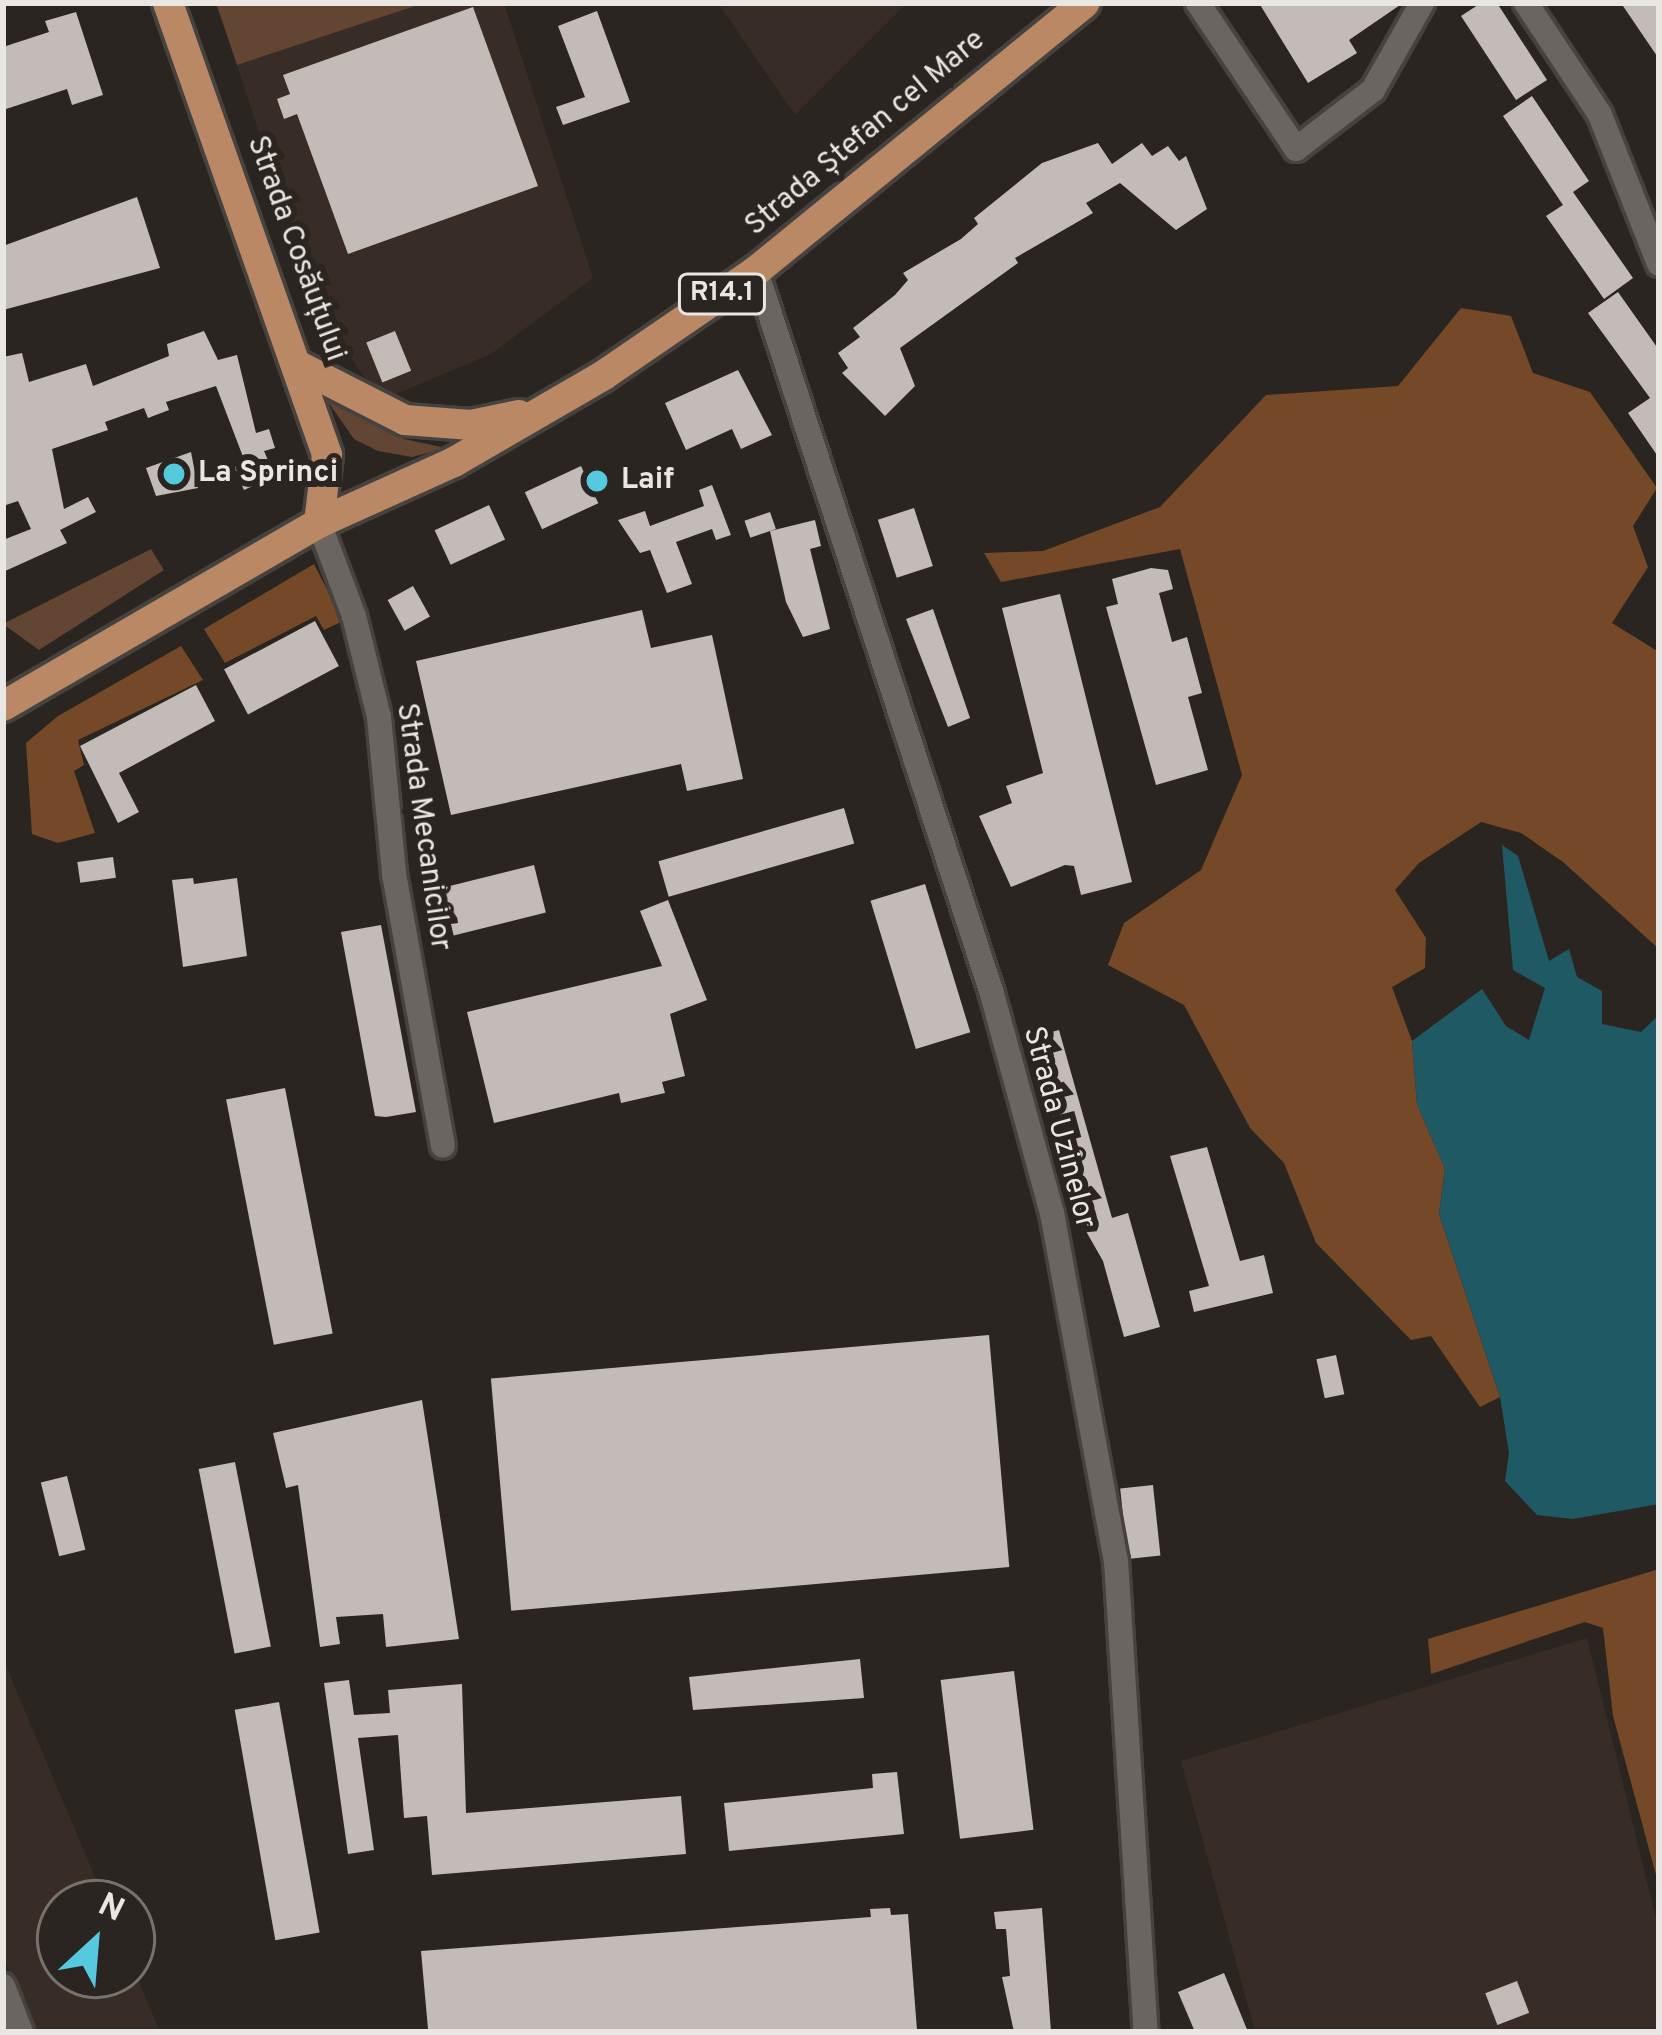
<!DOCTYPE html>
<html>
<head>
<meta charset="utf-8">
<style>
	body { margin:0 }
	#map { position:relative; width:1662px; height:2035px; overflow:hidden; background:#2a2521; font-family:Overpass,sans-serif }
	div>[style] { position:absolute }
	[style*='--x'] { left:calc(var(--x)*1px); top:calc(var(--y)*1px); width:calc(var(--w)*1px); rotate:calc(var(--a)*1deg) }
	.built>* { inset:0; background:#382d26 }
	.green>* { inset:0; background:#624633 }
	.forest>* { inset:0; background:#754827 }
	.water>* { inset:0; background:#1f5a64 }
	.building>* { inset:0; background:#c2bbb7; transform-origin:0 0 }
	.roads { filter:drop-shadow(3px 0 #46423f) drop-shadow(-3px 0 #46423f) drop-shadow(0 3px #46423f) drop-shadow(0 -3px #46423f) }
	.minor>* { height:24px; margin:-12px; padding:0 12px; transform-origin:12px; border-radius:12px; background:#6b6561 }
	.major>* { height:30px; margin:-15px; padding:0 15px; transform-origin:15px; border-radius:15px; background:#ba8864 }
	.dots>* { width:33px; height:33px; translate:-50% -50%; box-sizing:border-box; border:6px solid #2a2521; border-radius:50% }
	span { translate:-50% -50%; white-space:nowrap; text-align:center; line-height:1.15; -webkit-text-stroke:12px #2a2521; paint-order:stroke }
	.shield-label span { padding:3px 9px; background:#2a2521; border:3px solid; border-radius:9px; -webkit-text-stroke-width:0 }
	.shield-label { font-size:27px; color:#e9e6e3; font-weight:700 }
	.street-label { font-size:30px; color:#e9e6e3 }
	.poi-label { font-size:30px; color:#e9e6e3; font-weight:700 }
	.left { translate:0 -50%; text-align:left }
	.frame { position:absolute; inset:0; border:6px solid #e9e6e3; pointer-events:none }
	.north { position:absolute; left:36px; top:1879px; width:120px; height:120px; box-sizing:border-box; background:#2a2521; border:3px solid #76726f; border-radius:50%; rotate:26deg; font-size:33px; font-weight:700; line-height:48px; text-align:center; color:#e9e6e3 }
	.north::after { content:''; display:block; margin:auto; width:42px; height:54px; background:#55cadf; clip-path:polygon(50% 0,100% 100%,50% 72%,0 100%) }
</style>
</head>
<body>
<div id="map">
	<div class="built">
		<i style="clip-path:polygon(422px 3px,504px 3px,593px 278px,491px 354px,380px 401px,316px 306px,237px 65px)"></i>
		<i style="clip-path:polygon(718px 3px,907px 3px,795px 115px)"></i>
		<i style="clip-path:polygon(1587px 1638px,1659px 1930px,1659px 2032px,1255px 2032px,1181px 1761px)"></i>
		<i style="clip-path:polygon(3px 1659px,106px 1903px,60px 1903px,60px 1975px,132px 1975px,132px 1965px,160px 2032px,36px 2032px,3px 1958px)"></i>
	</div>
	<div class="green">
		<i style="clip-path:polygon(216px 3px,414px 3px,415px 6px,237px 65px)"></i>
		<i style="clip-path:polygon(326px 399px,404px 439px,446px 448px,412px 457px,378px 451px,354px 439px)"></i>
		<i style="clip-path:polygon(151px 549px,164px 570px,39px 650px,3px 624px)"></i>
	</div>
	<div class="forest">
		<i style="clip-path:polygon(1461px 308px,1511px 316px,1533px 373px,1590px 392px,1657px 488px,1633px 526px,1648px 567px,1612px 623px,1659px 652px,1659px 949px,1563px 862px,1521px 833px,1481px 822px,1419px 863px,1395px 890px,1426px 938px,1425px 968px,1392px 987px,1412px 1041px,1417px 1104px,1445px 1169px,1439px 1214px,1500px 1397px,1480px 1407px,1431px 1336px,1411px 1340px,1316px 1243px,1284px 1163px,1250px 1128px,1184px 1005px,1108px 965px,1124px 923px,1201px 870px,1242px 775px,1180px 549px,1001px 582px,984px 553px,1043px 551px,1160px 507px,1266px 395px,1398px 386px)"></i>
		<i style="clip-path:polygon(314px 564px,343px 621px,324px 630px,316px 616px,225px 663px,204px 629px)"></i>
		<i style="clip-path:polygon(181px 646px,203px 680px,78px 740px,84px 765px,74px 771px,95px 833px,58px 843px,32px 834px,26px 743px,58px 716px)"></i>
		<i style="clip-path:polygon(1659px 1569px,1659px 1886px,1613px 1716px,1603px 1628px,1585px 1622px,1431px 1674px,1428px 1639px)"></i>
	</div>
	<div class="water">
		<i style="clip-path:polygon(1502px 845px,1518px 856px,1549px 961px,1569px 949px,1577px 977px,1602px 991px,1602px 1024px,1641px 1032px,1659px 1015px,1659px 1504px,1573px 1519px,1537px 1515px,1505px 1481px,1509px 1453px,1500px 1397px,1439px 1214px,1445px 1169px,1417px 1104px,1412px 1041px,1482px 989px,1506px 1026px,1529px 1040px,1545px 988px,1513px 970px)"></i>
	</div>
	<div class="building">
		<i style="clip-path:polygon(1259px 3px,1403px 3px,1349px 40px,1357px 53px,1308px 83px)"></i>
		<i style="clip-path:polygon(1481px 3px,1497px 3px,1547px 80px,1516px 100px,1461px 16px)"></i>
		<i style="clip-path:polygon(1621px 3px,1659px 3px,1659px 59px)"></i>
		<i style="clip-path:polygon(473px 7px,538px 186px,348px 254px,297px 114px,284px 119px,277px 99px,290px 94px,283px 75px)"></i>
		<i style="clip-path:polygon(597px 11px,630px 102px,563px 125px,556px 107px,585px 97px,558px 26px)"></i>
		<i style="clip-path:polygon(76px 12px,103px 95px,72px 105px,67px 89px,3px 110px,3px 47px,49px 32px,45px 21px)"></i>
		<i style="clip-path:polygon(1532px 96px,1589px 181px,1573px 192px,1633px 278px,1604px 299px,1546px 216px,1563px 205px,1503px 116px)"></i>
		<i style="clip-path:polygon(1098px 143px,1112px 164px,1142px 143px,1152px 156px,1168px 146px,1179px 161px,1186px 156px,1207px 209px,1176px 230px,1120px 183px,1086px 203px,1093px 213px,1015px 258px,1018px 263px,900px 348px,915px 386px,885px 416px,842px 373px,848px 368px,838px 353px,860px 337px,853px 328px,895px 295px,908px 280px,903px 273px,961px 239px,978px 224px,974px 218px,1042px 163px)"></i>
		<i style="clip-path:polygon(137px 197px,160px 268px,3px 310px,3px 246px)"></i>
		<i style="clip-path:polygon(1618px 292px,1659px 350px,1659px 458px,1628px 413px,1650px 398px,1588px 313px)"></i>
		<i style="clip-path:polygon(204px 331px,218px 360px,237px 355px,256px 433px,269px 429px,275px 448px,264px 451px,275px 476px,244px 490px,234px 467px,245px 462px,216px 386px,166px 402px,169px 410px,148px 418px,144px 408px,105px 422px,108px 430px,52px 449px,64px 509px,88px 497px,96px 512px,60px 530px,67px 543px,3px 572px,3px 540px,31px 529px,18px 501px,3px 506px,3px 357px,22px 353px,29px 382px,86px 364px,93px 386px,169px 356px,167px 344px)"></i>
		<i style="left:395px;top:331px;width:43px;height:31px;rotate:68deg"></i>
		<i style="clip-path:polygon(738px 370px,772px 435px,741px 449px,732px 429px,686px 450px,665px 403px)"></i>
		<i style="clip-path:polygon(191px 452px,198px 488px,156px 496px,146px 468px)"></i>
		<i style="left:581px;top:466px;width:41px;height:62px;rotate:65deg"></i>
		<i style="clip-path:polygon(712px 485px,731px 535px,716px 540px,712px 529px,676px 542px,692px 584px,667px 593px,650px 550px,640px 553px,618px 520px,645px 511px,650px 526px,704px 506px,699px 490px)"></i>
		<i style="left:489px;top:505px;width:38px;height:60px;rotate:65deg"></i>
		<i style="left:914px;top:508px;width:61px;height:38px;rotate:72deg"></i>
		<i style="left:770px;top:512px;width:18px;height:27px;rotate:71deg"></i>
		<i style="clip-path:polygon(815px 520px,821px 546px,810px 549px,830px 629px,803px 637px,786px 602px,770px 531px)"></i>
		<i style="clip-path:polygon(1151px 568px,1168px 570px,1173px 589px,1159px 593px,1172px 642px,1187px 637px,1202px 693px,1188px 697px,1208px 770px,1156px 785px,1106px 607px,1118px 604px,1112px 579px)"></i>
		<i style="left:413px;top:586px;width:35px;height:29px;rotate:61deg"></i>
		<i style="clip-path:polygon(1060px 594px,1132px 882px,1081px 895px,1074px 866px,1065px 865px,1011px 887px,979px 816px,1012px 803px,1006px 786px,1043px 773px,1002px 608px)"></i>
		<i style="clip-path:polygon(933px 609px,970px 718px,948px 727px,906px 619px)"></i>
		<i style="clip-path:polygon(642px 610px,651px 648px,712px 635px,743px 779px,687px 791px,681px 764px,451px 815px,416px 661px)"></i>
		<i style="left:315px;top:621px;width:51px;height:103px;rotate:62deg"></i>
		<i style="clip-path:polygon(196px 685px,215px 721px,119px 773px,139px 812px,118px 823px,80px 746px)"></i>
		<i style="left:844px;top:808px;width:37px;height:193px;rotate:74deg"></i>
		<i style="left:113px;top:857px;width:21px;height:36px;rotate:82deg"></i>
		<i style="left:534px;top:865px;width:49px;height:95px;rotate:76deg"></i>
		<i style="clip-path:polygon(193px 878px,194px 884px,237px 878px,247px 956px,183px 967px,172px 880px)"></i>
		<i style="left:925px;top:884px;width:155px;height:57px;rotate:73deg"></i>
		<i style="clip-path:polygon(668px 900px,707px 1000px,670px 1014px,685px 1076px,662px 1082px,665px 1093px,621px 1103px,619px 1093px,494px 1123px,467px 1012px,662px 966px,640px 911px)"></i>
		<i style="clip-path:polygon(381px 925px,416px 1112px,386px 1117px,375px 1116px,341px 932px)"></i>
		<i style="clip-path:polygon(1059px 1030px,1112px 1218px,1128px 1213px,1160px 1327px,1124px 1337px,1103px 1261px,1083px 1226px,1030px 1038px)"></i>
		<i style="left:285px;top:1088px;width:250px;height:60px;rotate:79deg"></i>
		<i style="clip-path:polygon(1207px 1147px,1240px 1261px,1264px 1255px,1273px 1293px,1194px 1312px,1189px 1291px,1209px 1286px,1170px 1156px)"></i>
		<i style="left:989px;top:1335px;width:233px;height:500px;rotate:85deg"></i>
		<i style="left:1336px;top:1355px;width:40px;height:20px;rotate:78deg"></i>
		<i style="clip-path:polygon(422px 1400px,459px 1639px,386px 1647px,383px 1614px,336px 1617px,340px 1644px,320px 1647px,298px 1485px,286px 1488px,273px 1433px)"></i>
		<i style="left:235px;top:1462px;width:188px;height:37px;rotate:79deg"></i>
		<i style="left:67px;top:1476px;width:76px;height:27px;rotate:76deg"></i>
		<i style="left:1153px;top:1485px;width:71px;height:33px;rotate:84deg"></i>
		<i style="clip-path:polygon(860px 1659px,864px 1698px,693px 1710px,689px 1677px)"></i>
		<i style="left:1014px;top:1671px;width:160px;height:74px;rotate:83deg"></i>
		<i style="clip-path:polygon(349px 1680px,354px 1715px,390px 1713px,388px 1690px,462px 1684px,466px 1813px,681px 1796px,686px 1854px,432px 1875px,427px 1816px,404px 1818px,398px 1735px,358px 1738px,374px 1850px,348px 1854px,324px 1683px)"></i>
		<i style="left:279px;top:1702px;width:234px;height:45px;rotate:80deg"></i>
		<i style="clip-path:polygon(897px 1772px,904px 1834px,729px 1851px,724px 1803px,873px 1788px,872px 1774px)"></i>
		<i style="clip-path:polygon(890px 1908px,891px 1915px,908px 1914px,917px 2030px,428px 2029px,421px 1951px,871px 1917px,870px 1909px)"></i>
		<i style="clip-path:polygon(1042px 1908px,1051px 2032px,1014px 2032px,1002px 1977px,1010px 1976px,1006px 1929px,996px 1929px,994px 1912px)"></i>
		<i style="clip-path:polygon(1224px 1973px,1248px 2032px,1195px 2032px,1178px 1992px)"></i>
		<i style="left:1517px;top:1981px;width:34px;height:34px;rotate:69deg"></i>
	</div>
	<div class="roads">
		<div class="minor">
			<i style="--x:1198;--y:3;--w:176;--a:56.1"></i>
			<i style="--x:1296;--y:149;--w:97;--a:-37.5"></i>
			<i style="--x:1373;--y:90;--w:100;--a:-60.6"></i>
			<i style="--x:1526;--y:3;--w:134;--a:56.5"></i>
			<i style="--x:1600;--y:115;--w:160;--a:68.4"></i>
			<i style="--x:756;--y:271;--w:761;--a:71.92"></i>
			<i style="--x:992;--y:994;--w:227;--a:74.7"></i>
			<i style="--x:1052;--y:1213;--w:354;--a:79.6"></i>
			<i style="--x:1116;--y:1561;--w:472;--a:86.4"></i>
			<i style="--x:319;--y:523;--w:99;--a:69.4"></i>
			<i style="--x:354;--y:616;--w:104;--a:76.1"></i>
			<i style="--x:379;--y:717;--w:158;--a:84.5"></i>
			<i style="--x:394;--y:874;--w:276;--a:79.8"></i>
			<i style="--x:3;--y:1986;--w:49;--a:68.6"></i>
		</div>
		<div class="major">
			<i style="--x:168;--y:3;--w:479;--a:70.6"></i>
			<i style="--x:327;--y:455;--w:68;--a:96.7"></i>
			<i style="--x:299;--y:366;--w:119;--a:27"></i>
			<i style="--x:405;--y:420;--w:66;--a:4.3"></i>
			<i style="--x:471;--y:425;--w:49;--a:-11.8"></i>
			<i style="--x:3;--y:706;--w:365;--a:-30.1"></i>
			<i style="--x:319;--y:523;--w:148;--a:-24.3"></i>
			<i style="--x:454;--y:462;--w:173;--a:-30.1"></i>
			<i style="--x:604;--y:375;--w:184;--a:-34.4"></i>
			<i style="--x:756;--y:271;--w:424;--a:-39.2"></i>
		</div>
	</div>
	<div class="dots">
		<i style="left:174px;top:474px;background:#55cadf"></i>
		<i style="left:597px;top:481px;background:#55cadf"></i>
	</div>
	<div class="shield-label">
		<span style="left:722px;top:294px">R14.1</span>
	</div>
	<div class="street-label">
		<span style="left:866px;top:134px;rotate:-40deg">Strada Ștefan cel Mare</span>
		<span style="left:295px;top:249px;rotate:70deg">Strada Cosăuțului</span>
		<span style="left:422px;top:827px;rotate:82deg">Strada Mecanicilor</span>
		<span style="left:1058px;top:1128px;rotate:75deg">Strada Uzinelor</span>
	</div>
	<div class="poi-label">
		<span class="left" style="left:198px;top:474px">La Sprinci</span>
		<span class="left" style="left:621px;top:481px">Laif</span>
	</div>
	<div class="frame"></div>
	<div class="north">N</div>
</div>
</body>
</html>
